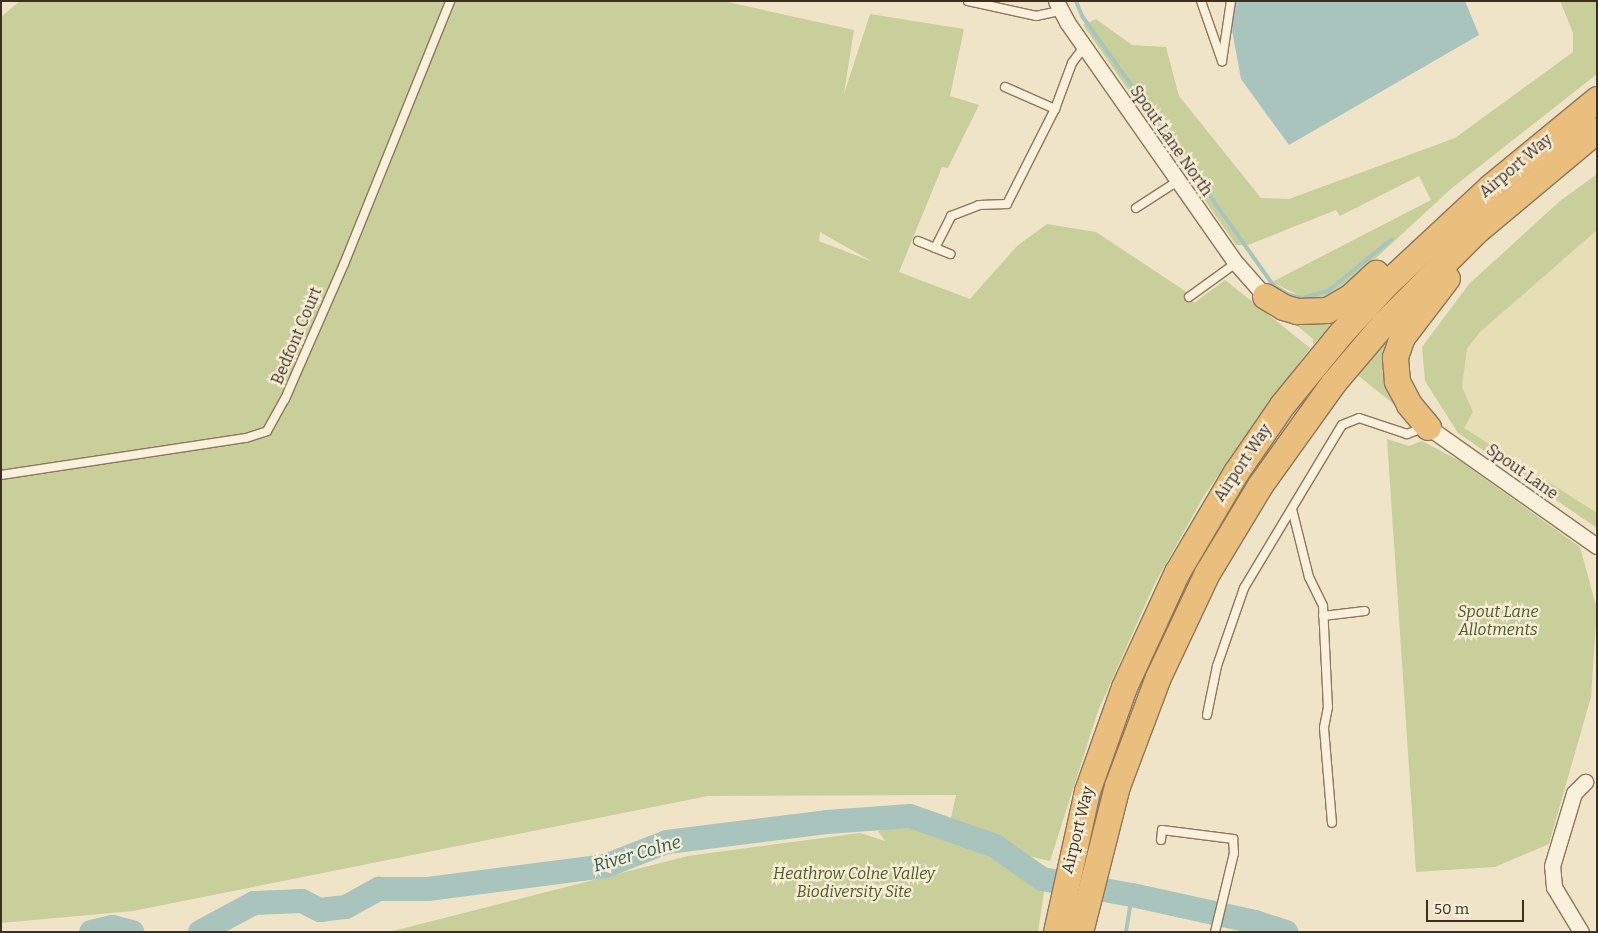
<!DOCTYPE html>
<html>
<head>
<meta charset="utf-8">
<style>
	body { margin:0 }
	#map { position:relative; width:1598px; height:933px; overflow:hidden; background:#f0e4c8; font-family:Bitter,serif }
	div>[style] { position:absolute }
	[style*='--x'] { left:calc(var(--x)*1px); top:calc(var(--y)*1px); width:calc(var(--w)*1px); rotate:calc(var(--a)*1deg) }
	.farmland>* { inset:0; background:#e6deb5 }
	.green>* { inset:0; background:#c9cf9b }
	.water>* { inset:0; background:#a9c4bc }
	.stream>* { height:4px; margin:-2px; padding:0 2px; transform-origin:2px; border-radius:2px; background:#a9c4bc }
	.river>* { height:24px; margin:-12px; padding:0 12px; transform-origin:12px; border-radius:12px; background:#a9c4bc }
	.roads { filter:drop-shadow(1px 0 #8d765c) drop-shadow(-1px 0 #8d765c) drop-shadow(0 1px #8d765c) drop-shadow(0 -1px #8d765c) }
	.service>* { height:8px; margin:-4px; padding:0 4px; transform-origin:4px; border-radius:4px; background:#faf1dc }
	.minor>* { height:15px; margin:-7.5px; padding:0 7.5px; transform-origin:7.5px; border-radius:7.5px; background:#faf1dc }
	.trunk>* { height:25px; margin:-12.5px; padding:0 12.5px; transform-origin:12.5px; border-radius:12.5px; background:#eabe7c }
	span { translate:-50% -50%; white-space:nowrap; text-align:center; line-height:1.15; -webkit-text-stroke:4.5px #f7eed8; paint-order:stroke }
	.street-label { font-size:16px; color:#3d2e20 }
	.park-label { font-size:16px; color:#4d5a26; font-style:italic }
	.water-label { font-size:18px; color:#2f5d5a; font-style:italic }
	.frame { position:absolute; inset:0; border:2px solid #3d2e20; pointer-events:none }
	.scale { position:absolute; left:1426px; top:900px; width:98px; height:22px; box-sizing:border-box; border:2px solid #3d2e20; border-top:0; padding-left:6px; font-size:15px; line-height:18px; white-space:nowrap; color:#3d2e20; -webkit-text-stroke:4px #f7eed8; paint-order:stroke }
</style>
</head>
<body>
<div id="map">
	<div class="farmland">
		<i style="clip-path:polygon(1597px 230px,1597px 513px,1463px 428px,1462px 387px,1467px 349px,1480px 332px)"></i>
	</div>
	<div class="green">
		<i style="clip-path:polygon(evenodd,20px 1px,723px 1px,854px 30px,844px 94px,870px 14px,964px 29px,950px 96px,979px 105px,948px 168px,942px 167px,899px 272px,970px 299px,1017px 246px,1047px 224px,1096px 232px,1185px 291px,1194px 303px,1225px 280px,1310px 348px,1205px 494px,1154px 585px,1098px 711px,1050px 861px,1015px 853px,951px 818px,956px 795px,708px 796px,133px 911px,1px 923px,1px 17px,20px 1px,820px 232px,873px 262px,819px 241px,820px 232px)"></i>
		<i style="clip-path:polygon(1560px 1px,1597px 1px,1597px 74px,1452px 188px,1351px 281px,1314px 303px,1272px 282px,1431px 200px,1419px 176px,1340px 216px,1336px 210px,1248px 245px,1236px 245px,1083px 25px,1096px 19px,1132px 45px,1166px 47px,1179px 96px,1261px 198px,1289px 199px,1455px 138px,1573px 52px,1573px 33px)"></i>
		<i style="clip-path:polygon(1597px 174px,1597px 230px,1480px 332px,1467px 349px,1462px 387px,1473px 412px,1464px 428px,1597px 513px,1597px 528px,1458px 433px,1425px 381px,1422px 347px,1469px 284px,1560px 201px)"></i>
		<i style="clip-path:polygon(1357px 297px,1313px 345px,1313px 339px,1276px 308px)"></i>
		<i style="clip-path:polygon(1389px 326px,1396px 406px,1355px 373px)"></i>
		<i style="clip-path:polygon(1387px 439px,1409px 446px,1422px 441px,1460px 461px,1580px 547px,1597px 609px,1591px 697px,1549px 844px,1495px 867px,1416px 872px)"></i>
		<i style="clip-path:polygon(906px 823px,978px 851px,1045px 886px,1038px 932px,389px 932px,688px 856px,860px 833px,885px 841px,878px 831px)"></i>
	</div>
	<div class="water">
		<i style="clip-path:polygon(1231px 1px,1465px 1px,1479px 35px,1289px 145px,1241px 79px,1232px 30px)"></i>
	</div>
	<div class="stream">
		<i style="--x:1076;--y:1;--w:16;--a:68"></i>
		<i style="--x:1082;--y:16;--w:330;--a:54.6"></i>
		<i style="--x:1273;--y:285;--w:17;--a:33"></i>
		<i style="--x:1287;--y:294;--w:16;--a:15"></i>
		<i style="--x:1302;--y:298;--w:27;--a:-15"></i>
		<i style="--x:1328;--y:291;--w:82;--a:-39.1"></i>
		<i style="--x:1126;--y:932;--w:37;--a:-81"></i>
	</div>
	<div class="river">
		<i style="--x:91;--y:932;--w:22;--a:-13"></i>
		<i style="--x:112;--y:927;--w:21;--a:14"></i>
		<i style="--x:200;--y:932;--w:61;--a:-28.2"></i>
		<i style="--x:254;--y:903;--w:48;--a:-2.4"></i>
		<i style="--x:302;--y:901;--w:20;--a:27"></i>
		<i style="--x:320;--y:910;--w:26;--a:-7"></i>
		<i style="--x:346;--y:907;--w:38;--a:-29"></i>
		<i style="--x:379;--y:889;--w:49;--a:0"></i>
		<i style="--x:428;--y:889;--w:178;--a:-7.4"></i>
		<i style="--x:605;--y:866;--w:66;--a:-21.2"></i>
		<i style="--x:667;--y:842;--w:161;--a:-7.1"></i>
		<i style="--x:827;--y:822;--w:83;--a:-4.1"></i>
		<i style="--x:910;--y:816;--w:90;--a:19.4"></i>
		<i style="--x:995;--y:846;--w:57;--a:35.1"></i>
		<i style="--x:1042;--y:879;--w:91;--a:10.1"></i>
		<i style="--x:1132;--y:895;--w:126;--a:12.4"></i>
		<i style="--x:1255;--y:922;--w:33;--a:18"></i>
	</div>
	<div class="roads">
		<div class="service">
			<i style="--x:968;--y:1;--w:70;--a:12.4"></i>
			<i style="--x:1036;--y:16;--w:24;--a:-12"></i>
			<i style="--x:1201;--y:1;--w:64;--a:70.7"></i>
			<i style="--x:1222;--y:61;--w:61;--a:-81.5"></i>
			<i style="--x:1005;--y:87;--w:55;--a:23.7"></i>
			<i style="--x:1055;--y:109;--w:49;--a:-69.7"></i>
			<i style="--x:1072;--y:63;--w:20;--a:-53"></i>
			<i style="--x:1136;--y:208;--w:50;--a:-32.7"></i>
			<i style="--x:918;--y:241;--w:35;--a:22"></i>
			<i style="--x:935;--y:248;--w:36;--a:-63"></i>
			<i style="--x:951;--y:216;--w:30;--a:-21"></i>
			<i style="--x:979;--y:205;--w:28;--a:-2"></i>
			<i style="--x:1007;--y:204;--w:106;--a:-63.2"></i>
			<i style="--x:1189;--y:297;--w:58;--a:-35.9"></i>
			<i style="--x:1;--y:475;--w:248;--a:-8.6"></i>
			<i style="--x:246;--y:438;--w:22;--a:-18"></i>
			<i style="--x:267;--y:431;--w:37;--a:-61"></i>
			<i style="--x:285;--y:399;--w:147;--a:-66.4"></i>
			<i style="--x:344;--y:264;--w:284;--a:-68"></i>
			<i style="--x:1292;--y:509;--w:70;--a:76"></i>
			<i style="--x:1309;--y:577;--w:32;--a:64"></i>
			<i style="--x:1323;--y:606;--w:101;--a:87.2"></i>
			<i style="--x:1328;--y:707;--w:21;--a:101"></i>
			<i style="--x:1324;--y:728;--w:95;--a:85.2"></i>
			<i style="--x:1323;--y:616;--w:42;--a:-6.8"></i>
			<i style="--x:1207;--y:715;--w:50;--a:-78.5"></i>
			<i style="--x:1217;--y:666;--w:83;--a:-70.9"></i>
			<i style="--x:1244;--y:588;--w:190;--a:-59"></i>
			<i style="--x:1342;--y:425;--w:18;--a:-22"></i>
			<i style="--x:1359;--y:418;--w:51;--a:18.4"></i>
			<i style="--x:1407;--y:434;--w:17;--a:-21"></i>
			<i style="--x:1161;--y:840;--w:10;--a:-84"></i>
			<i style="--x:1162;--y:830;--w:72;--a:7.2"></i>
			<i style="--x:1233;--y:839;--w:14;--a:86"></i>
			<i style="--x:1234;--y:853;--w:81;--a:103.5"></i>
		</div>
		<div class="minor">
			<i style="--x:1056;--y:1;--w:24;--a:62"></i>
			<i style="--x:1067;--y:22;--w:294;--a:55"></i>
			<i style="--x:1236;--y:263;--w:44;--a:48.7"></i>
			<i style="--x:1428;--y:427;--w:207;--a:35.2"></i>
			<i style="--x:1581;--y:932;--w:52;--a:-121"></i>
			<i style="--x:1554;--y:887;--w:21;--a:-95"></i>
			<i style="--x:1552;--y:866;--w:76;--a:-73.2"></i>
			<i style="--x:1574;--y:793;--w:16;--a:-45"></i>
		</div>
		<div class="trunk">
			<i style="--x:1265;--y:296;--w:21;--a:31"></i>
			<i style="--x:1283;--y:307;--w:15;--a:16"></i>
			<i style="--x:1297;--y:311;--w:30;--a:-2"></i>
			<i style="--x:1327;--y:310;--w:28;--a:-30"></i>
			<i style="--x:1351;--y:296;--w:34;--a:-43"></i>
			<i style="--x:1428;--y:427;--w:30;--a:-130"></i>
			<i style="--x:1409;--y:404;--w:26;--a:-118"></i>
			<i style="--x:1397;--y:381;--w:24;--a:-95"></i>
			<i style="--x:1395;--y:357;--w:21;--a:-71"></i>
			<i style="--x:1402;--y:337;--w:74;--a:-52.7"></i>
			<i style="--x:1056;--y:932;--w:144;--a:-77.6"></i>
			<i style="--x:1087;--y:791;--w:110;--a:-70.4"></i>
			<i style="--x:1124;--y:687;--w:127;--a:-65.3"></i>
			<i style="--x:1177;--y:572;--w:116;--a:-59.5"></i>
			<i style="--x:1236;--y:472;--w:81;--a:-55.5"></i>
			<i style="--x:1282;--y:405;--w:93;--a:-50.7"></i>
			<i style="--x:1341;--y:333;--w:68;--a:-47.4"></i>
			<i style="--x:1387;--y:283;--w:141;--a:-43"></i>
			<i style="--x:1490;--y:187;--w:139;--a:-39.4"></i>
			<i style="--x:1080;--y:932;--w:151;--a:-75.8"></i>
			<i style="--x:1117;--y:786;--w:116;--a:-69.4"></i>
			<i style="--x:1158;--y:677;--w:115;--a:-64.8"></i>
			<i style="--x:1207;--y:573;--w:103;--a:-58.9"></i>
			<i style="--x:1260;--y:485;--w:125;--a:-54.4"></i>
			<i style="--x:1333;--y:383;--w:77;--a:-49.7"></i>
			<i style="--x:1383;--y:324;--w:130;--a:-45"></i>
			<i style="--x:1475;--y:232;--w:159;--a:-39.9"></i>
		</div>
	</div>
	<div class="street-label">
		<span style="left:1171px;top:141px;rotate:55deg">Spout Lane North</span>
		<span style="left:1516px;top:166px;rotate:-40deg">Airport Way</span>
		<span style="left:297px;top:336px;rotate:-67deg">Bedfont Court</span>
		<span style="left:1243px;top:463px;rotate:-56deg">Airport Way</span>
		<span style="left:1522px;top:472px;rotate:35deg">Spout Lane</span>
		<span style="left:1078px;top:830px;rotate:-76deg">Airport Way</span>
	</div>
	<div class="park-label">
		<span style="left:1498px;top:621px">Spout Lane<br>Allotments</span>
		<span style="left:854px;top:883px">Heathrow Colne Valley<br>Biodiversity Site</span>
	</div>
	<div class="water-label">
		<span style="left:637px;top:854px;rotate:-16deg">River Colne</span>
	</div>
	<div class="frame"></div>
	<div class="scale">50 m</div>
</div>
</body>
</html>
